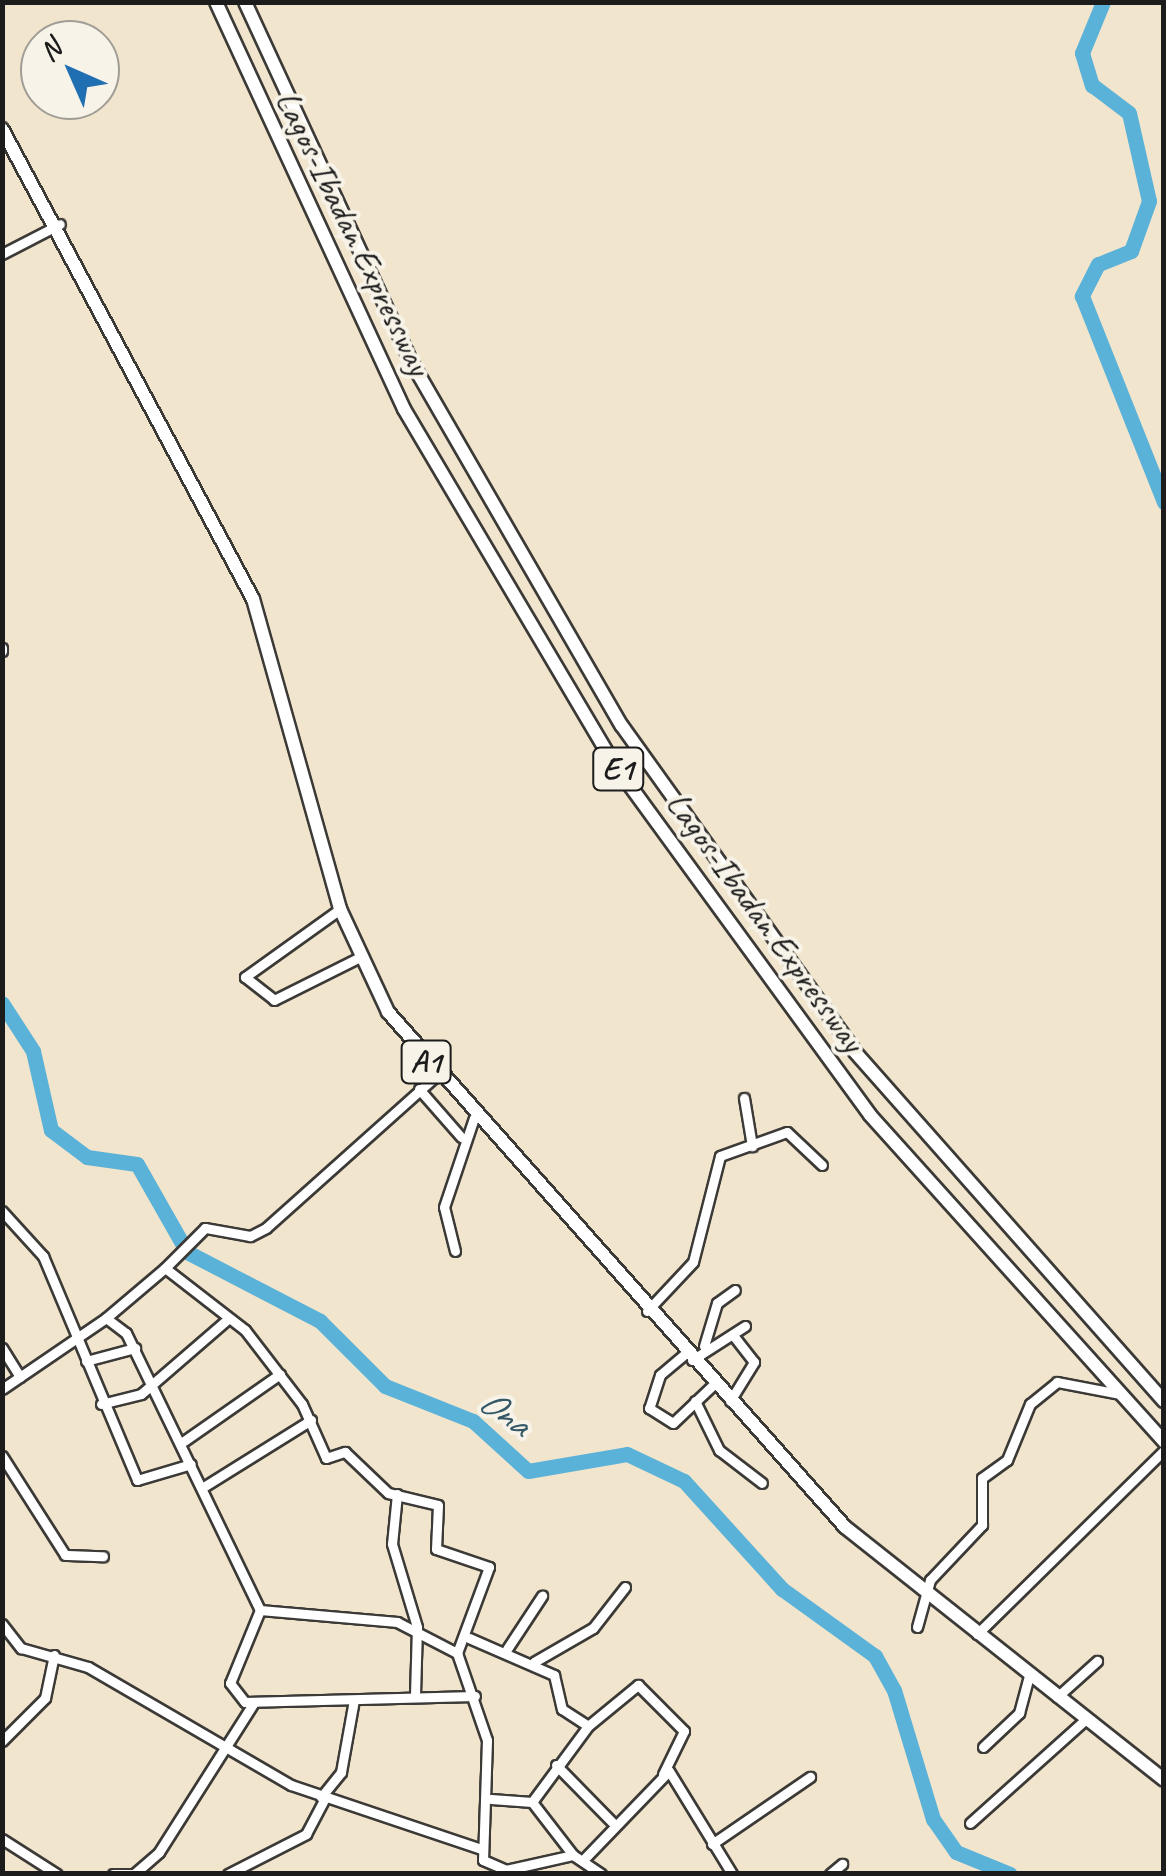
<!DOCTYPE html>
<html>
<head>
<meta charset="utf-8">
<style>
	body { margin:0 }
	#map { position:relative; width:1166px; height:1876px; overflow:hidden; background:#f2e5cd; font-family:Caveat,sans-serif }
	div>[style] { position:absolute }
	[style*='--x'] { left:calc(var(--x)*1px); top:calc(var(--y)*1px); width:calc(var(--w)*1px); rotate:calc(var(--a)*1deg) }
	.river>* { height:15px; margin:-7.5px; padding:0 7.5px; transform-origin:7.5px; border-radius:7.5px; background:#5bb2d8 }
	.roads { filter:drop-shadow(2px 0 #3c3a37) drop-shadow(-2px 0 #3c3a37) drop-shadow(0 2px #3c3a37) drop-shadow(0 -2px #3c3a37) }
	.minor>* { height:9px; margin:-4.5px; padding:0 4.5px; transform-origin:4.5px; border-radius:4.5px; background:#fff }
	.highway>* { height:12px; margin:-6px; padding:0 6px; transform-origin:6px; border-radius:6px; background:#fff }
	span { translate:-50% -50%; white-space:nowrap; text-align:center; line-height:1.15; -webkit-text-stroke:8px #f7f3e8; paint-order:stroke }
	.shield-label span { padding:2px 8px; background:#f7f3e8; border:2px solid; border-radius:8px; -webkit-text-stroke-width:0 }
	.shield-label { font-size:32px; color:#1c1c1c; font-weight:700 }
	.street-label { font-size:35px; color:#1c1c1c }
	.water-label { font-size:38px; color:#355867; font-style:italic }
	.frame { position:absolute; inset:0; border:5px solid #1c1c1c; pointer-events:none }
	.north { position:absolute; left:20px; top:20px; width:100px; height:100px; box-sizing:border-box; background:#f7f3e8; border:2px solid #9f9d96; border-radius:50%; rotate:315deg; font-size:28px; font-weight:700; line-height:40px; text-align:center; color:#1c1c1c }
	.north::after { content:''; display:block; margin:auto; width:35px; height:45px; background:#1f6fb2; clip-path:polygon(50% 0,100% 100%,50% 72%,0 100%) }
</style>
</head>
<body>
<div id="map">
	<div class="river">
		<i style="--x:1103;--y:2;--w:55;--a:112.4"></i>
		<i style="--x:1082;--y:53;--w:34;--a:73"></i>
		<i style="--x:1092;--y:85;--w:46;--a:37.1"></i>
		<i style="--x:1129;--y:113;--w:90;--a:77.2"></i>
		<i style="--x:1149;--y:201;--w:53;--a:109.8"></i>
		<i style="--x:1131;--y:251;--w:35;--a:158"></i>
		<i style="--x:1098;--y:264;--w:36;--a:117"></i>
		<i style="--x:1082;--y:296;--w:222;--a:68.3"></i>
		<i style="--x:2;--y:1003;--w:57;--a:57.1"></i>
		<i style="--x:33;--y:1051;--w:81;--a:77.2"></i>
		<i style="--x:51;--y:1130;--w:45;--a:36.9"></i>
		<i style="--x:87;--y:1157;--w:50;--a:8"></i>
		<i style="--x:137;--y:1164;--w:101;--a:60.4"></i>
		<i style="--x:187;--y:1252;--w:150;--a:27.4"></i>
		<i style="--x:320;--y:1321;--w:92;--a:45"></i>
		<i style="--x:385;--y:1386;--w:95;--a:21.7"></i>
		<i style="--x:473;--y:1421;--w:74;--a:42.3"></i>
		<i style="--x:528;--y:1471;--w:100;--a:-9.7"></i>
		<i style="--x:627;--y:1454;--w:63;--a:25.3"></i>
		<i style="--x:684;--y:1481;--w:146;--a:47.8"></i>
		<i style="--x:782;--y:1589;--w:115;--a:35.8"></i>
		<i style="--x:875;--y:1656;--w:39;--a:61"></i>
		<i style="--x:894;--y:1690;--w:135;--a:73.2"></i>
		<i style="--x:933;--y:1819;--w:40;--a:55.1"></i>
		<i style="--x:956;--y:1852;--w:58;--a:22.2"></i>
	</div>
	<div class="roads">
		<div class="minor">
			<i style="--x:2;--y:254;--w:65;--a:-27.3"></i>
			<i style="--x:2;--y:648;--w:3;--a:90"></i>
			<i style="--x:340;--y:909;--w:117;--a:144.4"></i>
			<i style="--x:245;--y:977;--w:37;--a:38"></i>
			<i style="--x:274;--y:1000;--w:94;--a:-26.6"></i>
			<i style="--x:437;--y:1075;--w:229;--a:138.2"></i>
			<i style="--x:266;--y:1228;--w:18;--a:153"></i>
			<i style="--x:250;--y:1236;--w:46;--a:-169.9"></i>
			<i style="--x:205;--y:1228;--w:57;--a:135"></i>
			<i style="--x:165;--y:1268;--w:101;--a:37.8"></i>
			<i style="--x:245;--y:1330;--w:93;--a:52.4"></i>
			<i style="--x:302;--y:1404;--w:59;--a:66"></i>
			<i style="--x:326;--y:1458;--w:20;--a:-18"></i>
			<i style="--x:345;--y:1452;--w:59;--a:43.6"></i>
			<i style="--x:388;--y:1493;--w:51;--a:13.5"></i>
			<i style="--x:438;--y:1505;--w:44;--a:92.6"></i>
			<i style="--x:436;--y:1549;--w:56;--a:18.8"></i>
			<i style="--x:489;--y:1567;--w:92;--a:110.4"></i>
			<i style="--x:419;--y:1089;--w:64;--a:48.8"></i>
			<i style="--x:744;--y:1098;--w:49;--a:80.5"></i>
			<i style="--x:2;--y:1211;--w:61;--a:47.7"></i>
			<i style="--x:43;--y:1256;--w:243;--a:67.2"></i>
			<i style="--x:137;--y:1480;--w:56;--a:-16.5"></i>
			<i style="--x:455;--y:1251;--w:45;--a:-104"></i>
			<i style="--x:444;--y:1207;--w:94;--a:-71.4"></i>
			<i style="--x:647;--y:1311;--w:67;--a:-46.8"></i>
			<i style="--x:693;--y:1262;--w:109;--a:-75.7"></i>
			<i style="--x:720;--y:1156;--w:71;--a:-19.7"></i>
			<i style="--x:787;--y:1132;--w:48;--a:43.3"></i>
			<i style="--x:106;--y:1318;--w:77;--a:-40.3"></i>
			<i style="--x:704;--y:1346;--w:45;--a:-73.2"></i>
			<i style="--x:717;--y:1303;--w:22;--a:-36"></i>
			<i style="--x:2;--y:1348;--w:34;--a:58"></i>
			<i style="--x:686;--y:1353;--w:34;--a:140"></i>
			<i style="--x:660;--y:1375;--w:35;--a:108"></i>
			<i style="--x:649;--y:1408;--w:28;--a:32"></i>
			<i style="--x:673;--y:1423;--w:57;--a:-43.6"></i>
			<i style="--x:692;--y:1360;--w:63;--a:-32.7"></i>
			<i style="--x:86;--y:1361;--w:51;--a:-14.9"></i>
			<i style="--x:2;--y:1389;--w:126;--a:-34.3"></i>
			<i style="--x:106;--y:1318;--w:25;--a:37"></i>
			<i style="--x:126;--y:1333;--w:308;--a:64.2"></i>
			<i style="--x:260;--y:1610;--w:138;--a:5"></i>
			<i style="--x:397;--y:1622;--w:68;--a:27.3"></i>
			<i style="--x:457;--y:1653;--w:92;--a:71"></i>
			<i style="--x:487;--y:1740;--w:120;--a:91.9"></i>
			<i style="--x:483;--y:1860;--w:25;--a:23"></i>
			<i style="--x:506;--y:1870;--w:69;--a:-12.6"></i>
			<i style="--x:573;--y:1855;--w:34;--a:34"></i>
			<i style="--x:695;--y:1401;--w:55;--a:63.9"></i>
			<i style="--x:719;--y:1450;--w:54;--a:37.5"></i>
			<i style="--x:730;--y:1401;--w:46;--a:-58.4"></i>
			<i style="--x:754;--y:1362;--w:34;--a:-128"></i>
			<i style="--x:101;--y:1404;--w:41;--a:-14"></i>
			<i style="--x:141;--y:1394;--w:116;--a:-40.8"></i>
			<i style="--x:184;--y:1441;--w:117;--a:-34.9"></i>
			<i style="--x:2;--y:1456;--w:117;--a:57.5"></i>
			<i style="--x:65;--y:1555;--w:38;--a:2"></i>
			<i style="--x:205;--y:1486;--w:125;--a:-31.9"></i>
			<i style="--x:397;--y:1494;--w:50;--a:95.7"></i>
			<i style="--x:392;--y:1544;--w:87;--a:73.2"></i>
			<i style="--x:417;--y:1627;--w:69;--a:91.7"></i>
			<i style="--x:260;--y:1610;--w:79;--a:112.3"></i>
			<i style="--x:230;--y:1683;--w:24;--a:52"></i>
			<i style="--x:245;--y:1702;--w:230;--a:-1.5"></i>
			<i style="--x:2;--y:1624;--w:31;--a:52"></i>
			<i style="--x:21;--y:1648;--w:70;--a:15.8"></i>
			<i style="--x:88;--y:1667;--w:235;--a:30.2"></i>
			<i style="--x:291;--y:1785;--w:200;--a:18.6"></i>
			<i style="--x:917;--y:1627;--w:49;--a:-74.5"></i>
			<i style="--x:930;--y:1580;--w:76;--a:-46.6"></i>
			<i style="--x:982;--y:1525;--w:47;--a:-90"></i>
			<i style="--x:982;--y:1478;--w:31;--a:-36"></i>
			<i style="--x:1007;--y:1460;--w:61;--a:-67.7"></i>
			<i style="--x:1030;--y:1404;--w:35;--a:-39"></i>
			<i style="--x:1057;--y:1382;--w:64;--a:10.8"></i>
			<i style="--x:977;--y:1634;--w:262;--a:-44.5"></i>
			<i style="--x:469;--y:1638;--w:93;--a:23.5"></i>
			<i style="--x:554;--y:1675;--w:35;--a:77"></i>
			<i style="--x:562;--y:1709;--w:31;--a:33"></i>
			<i style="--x:507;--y:1649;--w:64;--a:-56.6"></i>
			<i style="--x:534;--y:1662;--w:68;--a:-30"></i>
			<i style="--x:593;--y:1628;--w:52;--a:-52"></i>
			<i style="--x:1057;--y:1697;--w:54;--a:-42"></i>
			<i style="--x:2;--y:1741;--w:61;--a:-45"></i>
			<i style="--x:45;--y:1698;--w:44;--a:-78.2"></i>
			<i style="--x:983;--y:1747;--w:50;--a:-43.4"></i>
			<i style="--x:1019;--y:1713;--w:39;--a:-75"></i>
			<i style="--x:556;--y:1765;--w:80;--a:45.5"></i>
			<i style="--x:321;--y:1797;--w:32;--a:-51"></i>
			<i style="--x:341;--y:1772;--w:73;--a:-79.8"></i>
			<i style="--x:491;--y:1799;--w:41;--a:4.2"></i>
			<i style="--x:532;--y:1802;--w:67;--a:52.3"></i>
			<i style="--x:532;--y:1802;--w:94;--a:-53.6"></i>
			<i style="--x:588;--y:1726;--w:65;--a:-39.4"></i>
			<i style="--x:638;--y:1685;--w:65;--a:45"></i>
			<i style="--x:684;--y:1731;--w:48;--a:116"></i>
			<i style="--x:970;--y:1823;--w:156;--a:-41.9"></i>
			<i style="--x:2;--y:1839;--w:65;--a:32.5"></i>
			<i style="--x:712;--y:1844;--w:119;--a:-34.4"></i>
			<i style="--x:584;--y:1859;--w:122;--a:-46"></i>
			<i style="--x:669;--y:1771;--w:121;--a:58.5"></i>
			<i style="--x:113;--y:1874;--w:20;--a:0"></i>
			<i style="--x:134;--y:1874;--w:33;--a:-41"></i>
			<i style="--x:159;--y:1852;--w:175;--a:-57.6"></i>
			<i style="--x:228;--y:1874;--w:88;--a:-27.1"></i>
			<i style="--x:306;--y:1834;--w:41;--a:-62.2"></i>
			<i style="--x:830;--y:1874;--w:16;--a:-40"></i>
		</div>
		<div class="highway">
			<i style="--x:216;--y:2;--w:448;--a:65.2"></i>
			<i style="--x:404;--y:409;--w:409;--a:59.4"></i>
			<i style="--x:612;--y:761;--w:438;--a:53.9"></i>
			<i style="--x:870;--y:1115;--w:440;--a:48"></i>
			<i style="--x:245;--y:2;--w:398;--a:65.2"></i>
			<i style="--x:412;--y:363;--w:419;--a:60"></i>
			<i style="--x:622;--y:726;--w:401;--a:54.4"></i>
			<i style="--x:855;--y:1052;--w:466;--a:48.5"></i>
			<i style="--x:2;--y:129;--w:533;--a:61.9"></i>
			<i style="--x:253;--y:599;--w:322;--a:74.3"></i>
			<i style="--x:340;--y:909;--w:114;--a:65"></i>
			<i style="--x:388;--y:1012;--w:689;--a:48.41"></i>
			<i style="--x:845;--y:1527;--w:407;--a:38.4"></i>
		</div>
	</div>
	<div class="shield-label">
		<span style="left:618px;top:769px">E1</span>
		<span style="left:426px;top:1062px">A1</span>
	</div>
	<div class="street-label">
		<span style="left:353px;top:233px;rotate:64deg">Lagos-Ibadan Expressway</span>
		<span style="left:765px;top:922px;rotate:54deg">Lagos-Ibadan Expressway</span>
	</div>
	<div class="water-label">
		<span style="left:505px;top:1412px;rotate:36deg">Ona</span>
	</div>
	<div class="frame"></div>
	<div class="north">N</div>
</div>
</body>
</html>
